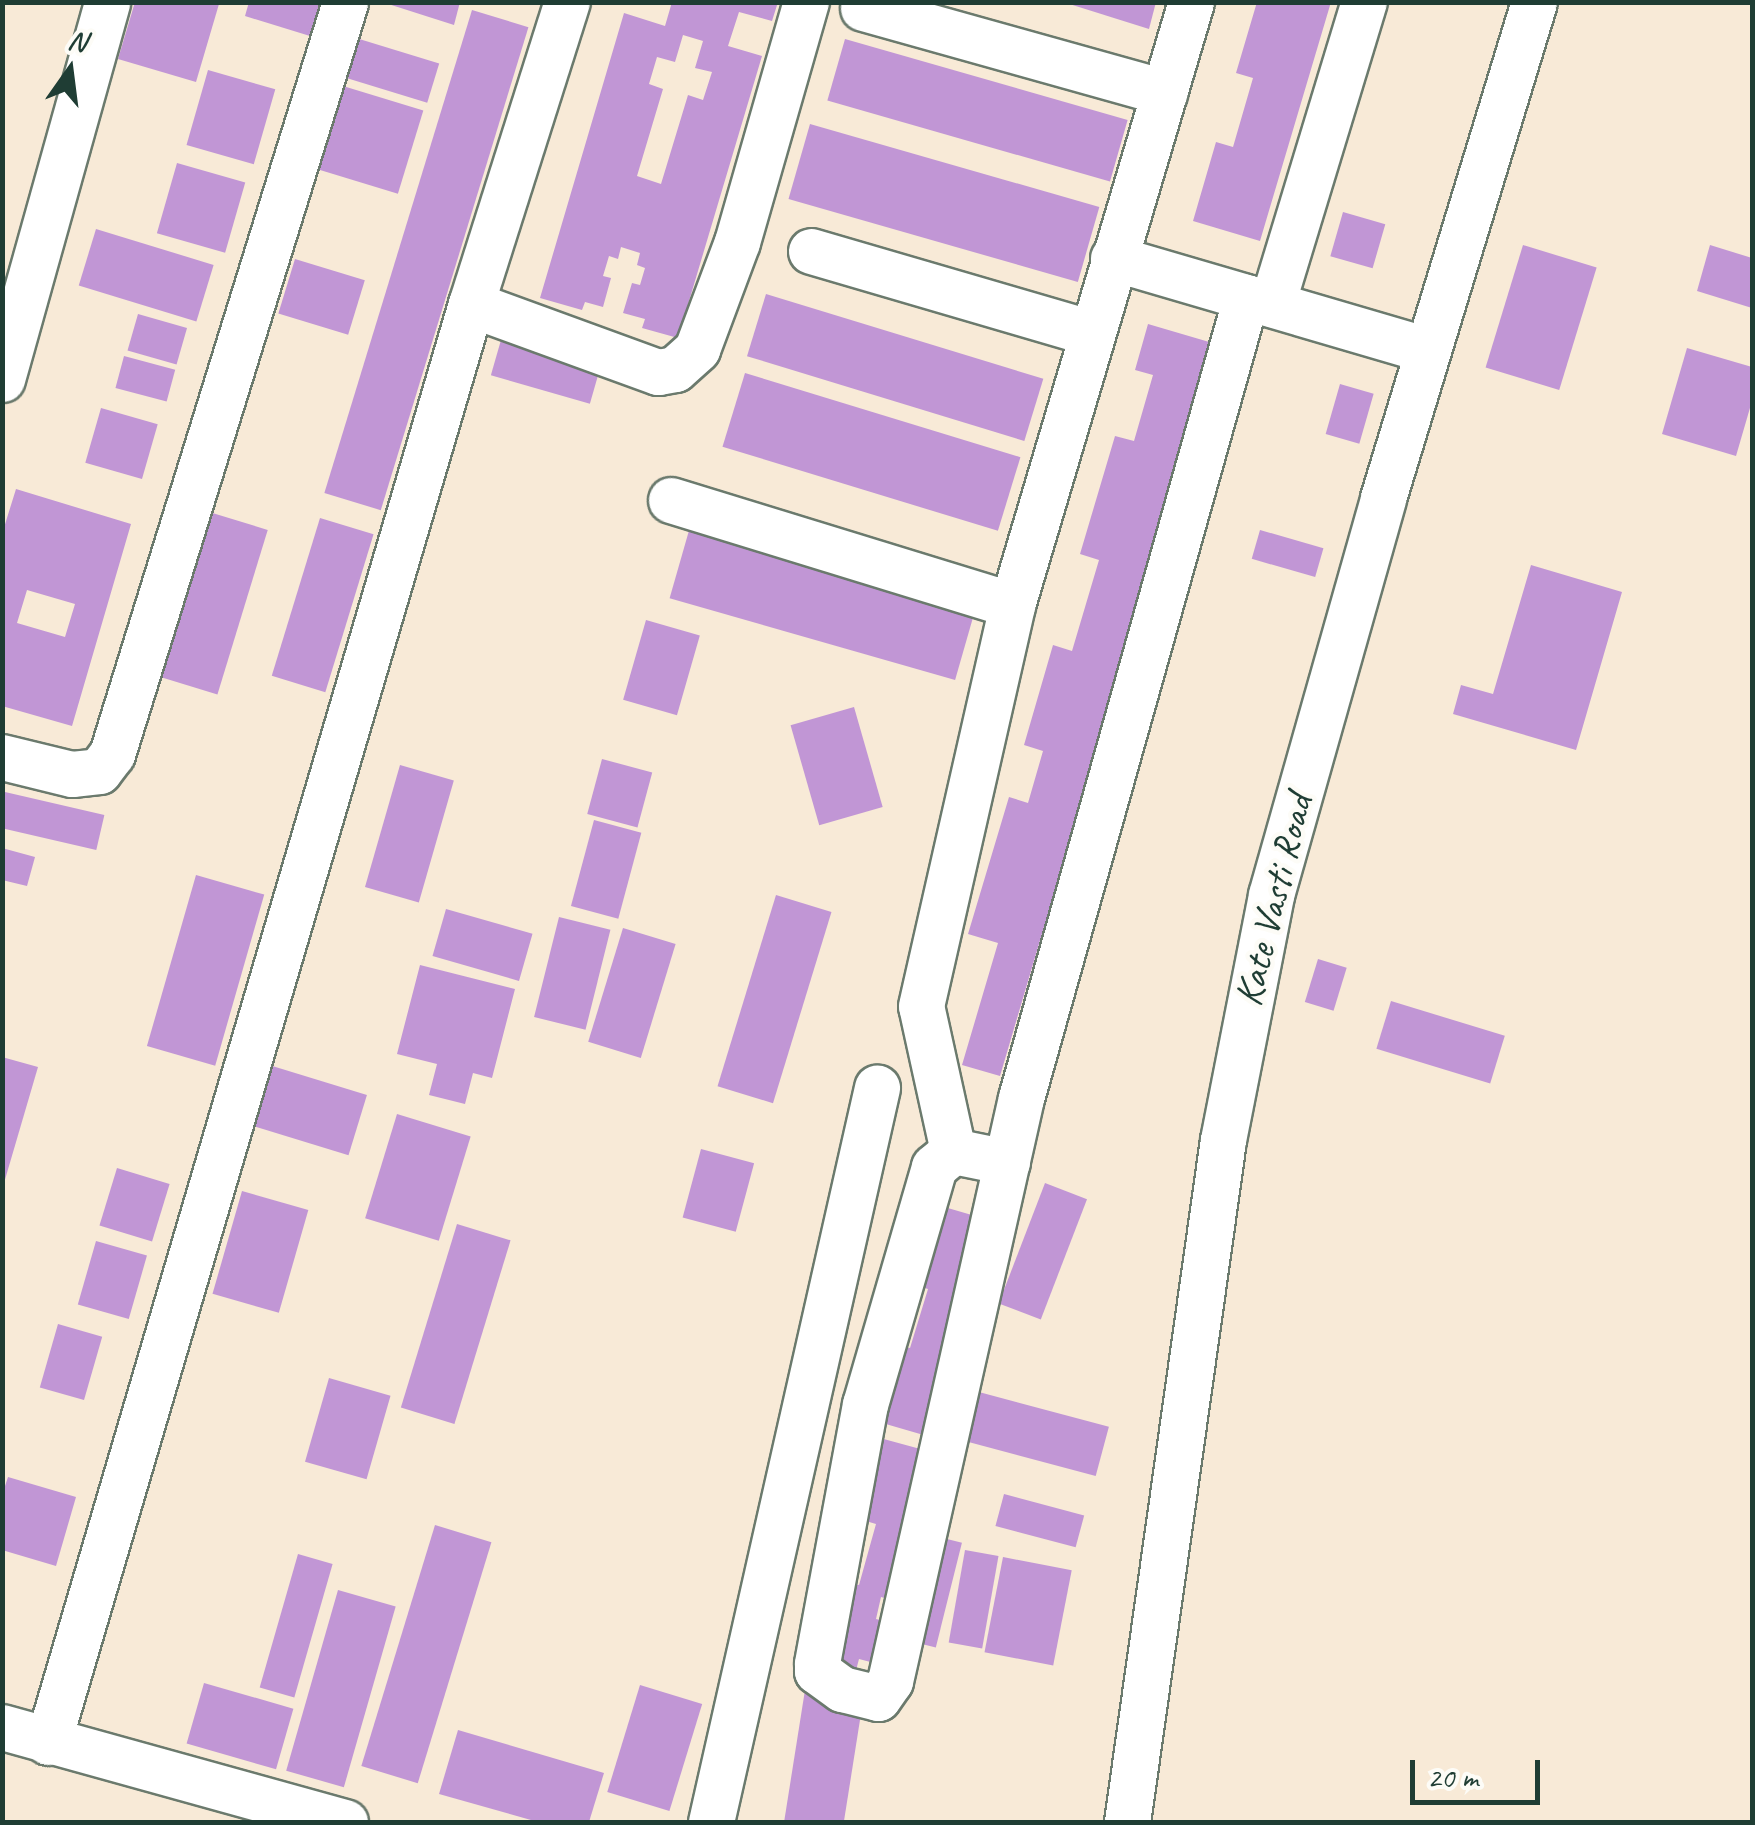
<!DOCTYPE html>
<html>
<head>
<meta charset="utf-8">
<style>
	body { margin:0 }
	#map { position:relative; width:1755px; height:1825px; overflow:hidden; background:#f8ead7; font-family:Caveat,sans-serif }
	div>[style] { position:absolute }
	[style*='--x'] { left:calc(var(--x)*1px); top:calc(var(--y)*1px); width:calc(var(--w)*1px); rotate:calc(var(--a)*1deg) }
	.building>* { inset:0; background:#c196d5; transform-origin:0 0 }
	.roads { filter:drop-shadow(2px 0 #6b7a6d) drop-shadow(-2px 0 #6b7a6d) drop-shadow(0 2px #6b7a6d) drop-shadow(0 -2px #6b7a6d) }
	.minor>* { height:45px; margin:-22.5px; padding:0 22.5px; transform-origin:22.5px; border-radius:22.5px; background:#fff }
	span { translate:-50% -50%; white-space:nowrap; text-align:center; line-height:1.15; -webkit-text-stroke:9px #fdfcf7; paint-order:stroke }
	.street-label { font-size:40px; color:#1f3d34 }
	.frame { position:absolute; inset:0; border:5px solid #1f3d34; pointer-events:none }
	.north { position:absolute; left:20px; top:20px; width:100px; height:100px; -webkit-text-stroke:8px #fdfcf7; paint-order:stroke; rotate:14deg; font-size:28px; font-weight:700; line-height:40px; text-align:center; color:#1f3d34 }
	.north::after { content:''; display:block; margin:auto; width:35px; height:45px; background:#1f3d34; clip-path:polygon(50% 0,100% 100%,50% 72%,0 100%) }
	.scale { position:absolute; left:1410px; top:1760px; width:130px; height:45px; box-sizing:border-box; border:5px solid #1f3d34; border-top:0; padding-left:12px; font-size:30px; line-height:35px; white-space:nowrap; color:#1f3d34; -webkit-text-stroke:8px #fdfcf7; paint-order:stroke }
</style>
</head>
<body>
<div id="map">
	<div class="building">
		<i style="clip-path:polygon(135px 2px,219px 4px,196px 82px,118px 59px)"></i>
		<i style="clip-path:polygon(249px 2px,321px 2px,310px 36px,245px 16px)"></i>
		<i style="clip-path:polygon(382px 2px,460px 2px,454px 25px)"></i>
		<i style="clip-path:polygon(evenodd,672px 2px,778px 2px,772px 21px,739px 12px,728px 46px,762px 56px,678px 338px,642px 328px,645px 319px,623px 313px,632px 283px,640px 285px,645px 268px,637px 265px,640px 253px,621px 247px,618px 259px,609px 256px,603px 276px,611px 278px,603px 307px,585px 302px,582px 310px,540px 298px,624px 13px,665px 26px,672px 2px,683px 35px,703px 41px,695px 68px,712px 72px,703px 100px,688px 95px,661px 184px,637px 176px,663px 89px,649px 84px,657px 57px,675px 62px,683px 35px)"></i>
		<i style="clip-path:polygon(1063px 2px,1156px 2px,1149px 29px)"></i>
		<i style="clip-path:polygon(1257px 2px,1331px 2px,1260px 241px,1193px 221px,1216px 142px,1233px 147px,1253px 78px,1236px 73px)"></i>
		<i style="left:472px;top:10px;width:59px;height:505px;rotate:17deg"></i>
		<i style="left:356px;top:38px;width:87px;height:41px;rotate:17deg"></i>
		<i style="left:845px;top:39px;width:294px;height:64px;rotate:16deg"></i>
		<i style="left:208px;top:70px;width:70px;height:78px;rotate:16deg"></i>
		<i style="left:343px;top:86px;width:84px;height:87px;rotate:17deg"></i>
		<i style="left:810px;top:124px;width:301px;height:78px;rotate:16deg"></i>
		<i style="left:177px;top:163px;width:71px;height:73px;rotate:16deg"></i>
		<i style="left:1343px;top:212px;width:44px;height:46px;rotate:16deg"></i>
		<i style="left:96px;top:229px;width:123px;height:59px;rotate:17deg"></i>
		<i style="left:1523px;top:245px;width:77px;height:128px;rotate:17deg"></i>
		<i style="clip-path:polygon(1710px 245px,1752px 258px,1752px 308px,1697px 291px)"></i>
		<i style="left:295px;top:259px;width:73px;height:57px;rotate:17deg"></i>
		<i style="left:766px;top:294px;width:290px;height:65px;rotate:17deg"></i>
		<i style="left:138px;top:314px;width:51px;height:38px;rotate:16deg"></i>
		<i style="clip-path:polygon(1148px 324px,1216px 344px,1000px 1076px,962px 1065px,998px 943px,968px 934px,1009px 797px,1028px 803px,1043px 751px,1024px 745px,1053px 645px,1072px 651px,1099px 560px,1080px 554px,1115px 436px,1134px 441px,1153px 375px,1135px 370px)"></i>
		<i style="left:503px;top:333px;width:103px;height:44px;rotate:16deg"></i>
		<i style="clip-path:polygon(1687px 348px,1752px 367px,1752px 401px,1736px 456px,1662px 434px)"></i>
		<i style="left:124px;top:356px;width:53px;height:33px;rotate:15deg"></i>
		<i style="left:745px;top:373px;width:288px;height:77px;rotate:17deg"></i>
		<i style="left:1340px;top:384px;width:35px;height:52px;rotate:16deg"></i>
		<i style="left:101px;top:408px;width:59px;height:57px;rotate:16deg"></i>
		<i style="clip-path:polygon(evenodd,16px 489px,131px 524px,72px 726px,2px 706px,2px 534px,16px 489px,27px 590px,75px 604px,65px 637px,17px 623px,27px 590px)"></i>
		<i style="left:196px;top:508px;width:75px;height:172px;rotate:17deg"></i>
		<i style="left:320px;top:518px;width:56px;height:165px;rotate:17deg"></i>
		<i style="left:690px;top:527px;width:297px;height:74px;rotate:16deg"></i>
		<i style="left:1260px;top:530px;width:66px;height:30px;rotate:16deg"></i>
		<i style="clip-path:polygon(1531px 565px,1622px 592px,1576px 750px,1453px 714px,1461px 685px,1493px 694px)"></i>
		<i style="left:646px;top:620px;width:56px;height:83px;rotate:16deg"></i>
		<i style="left:854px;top:707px;width:104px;height:66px;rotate:74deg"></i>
		<i style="left:602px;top:759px;width:52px;height:57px;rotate:15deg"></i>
		<i style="left:400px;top:765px;width:56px;height:127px;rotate:16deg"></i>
		<i style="left:5px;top:792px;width:102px;height:36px;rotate:13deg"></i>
		<i style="left:594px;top:820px;width:49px;height:89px;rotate:15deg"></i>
		<i style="clip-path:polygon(2px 848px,35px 857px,27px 886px,2px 880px)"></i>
		<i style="left:196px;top:875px;width:71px;height:178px;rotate:16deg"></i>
		<i style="left:776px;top:895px;width:58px;height:200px;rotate:17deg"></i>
		<i style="left:446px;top:909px;width:90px;height:49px;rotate:16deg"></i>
		<i style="left:559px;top:917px;width:53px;height:103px;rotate:14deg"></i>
		<i style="left:623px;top:928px;width:55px;height:119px;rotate:17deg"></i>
		<i style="left:1318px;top:959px;width:30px;height:45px;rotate:17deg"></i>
		<i style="clip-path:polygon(420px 965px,515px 989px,492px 1078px,473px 1073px,465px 1104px,429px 1095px,437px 1064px,397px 1054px)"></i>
		<i style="left:1391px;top:1001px;width:119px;height:50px;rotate:17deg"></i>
		<i style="clip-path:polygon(2px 1057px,38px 1067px,4px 1183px,2px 1183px)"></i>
		<i style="left:256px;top:1061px;width:116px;height:63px;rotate:17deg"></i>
		<i style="left:397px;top:1114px;width:77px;height:109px;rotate:17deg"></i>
		<i style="left:701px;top:1149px;width:55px;height:71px;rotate:15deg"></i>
		<i style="left:117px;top:1168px;width:55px;height:60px;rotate:17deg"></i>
		<i style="left:1045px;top:1183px;width:45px;height:129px;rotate:21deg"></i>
		<i style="left:242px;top:1191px;width:69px;height:107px;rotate:16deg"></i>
		<i style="clip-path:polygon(934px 1204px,989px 1220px,927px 1436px,872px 1420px,894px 1344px,910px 1348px,928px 1289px,911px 1284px)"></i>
		<i style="left:457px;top:1224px;width:56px;height:192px;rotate:17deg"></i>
		<i style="left:96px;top:1241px;width:53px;height:66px;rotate:16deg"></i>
		<i style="left:58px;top:1324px;width:46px;height:66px;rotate:16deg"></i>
		<i style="left:329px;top:1378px;width:64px;height:87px;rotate:16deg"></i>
		<i style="left:964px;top:1388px;width:150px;height:51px;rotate:15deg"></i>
		<i style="clip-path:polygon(880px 1438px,924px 1450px,902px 1523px,919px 1528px,899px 1602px,881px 1597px,876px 1619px,893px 1623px,882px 1665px,859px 1659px,854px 1678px,818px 1669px,842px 1580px,859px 1585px,876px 1524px,859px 1519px)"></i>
		<i style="clip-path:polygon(8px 1477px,76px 1497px,56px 1566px,2px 1550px,2px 1495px)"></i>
		<i style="left:1004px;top:1494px;width:83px;height:33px;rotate:15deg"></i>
		<i style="left:435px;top:1525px;width:59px;height:252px;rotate:17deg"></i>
		<i style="left:927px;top:1534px;width:36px;height:108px;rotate:14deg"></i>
		<i style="left:965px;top:1550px;width:34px;height:94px;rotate:10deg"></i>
		<i style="left:298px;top:1554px;width:36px;height:139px;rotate:16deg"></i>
		<i style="left:1003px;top:1557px;width:70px;height:97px;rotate:11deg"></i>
		<i style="left:338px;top:1590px;width:60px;height:188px;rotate:16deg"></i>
		<i style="left:204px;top:1683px;width:93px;height:63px;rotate:16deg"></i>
		<i style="left:640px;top:1685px;width:65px;height:112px;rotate:17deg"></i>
		<i style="left:805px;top:1690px;width:59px;height:134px;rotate:9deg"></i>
		<i style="clip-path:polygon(458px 1730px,604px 1773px,589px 1822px,538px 1822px,439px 1794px)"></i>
	</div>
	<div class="roads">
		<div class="minor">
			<i style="--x:863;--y:8;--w:313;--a:15.6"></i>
			<i style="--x:811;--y:251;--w:292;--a:16.3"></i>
			<i style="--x:1113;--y:258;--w:328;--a:16.3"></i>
			<i style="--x:471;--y:304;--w:199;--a:20"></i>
			<i style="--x:658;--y:372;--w:17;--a:-10"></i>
			<i style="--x:675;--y:369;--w:30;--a:-42"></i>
			<i style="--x:697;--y:349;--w:114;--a:-69.5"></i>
			<i style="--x:737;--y:242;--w:250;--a:-74"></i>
			<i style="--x:1272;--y:304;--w:316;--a:-73.1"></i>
			<i style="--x:2;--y:379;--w:391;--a:-74.4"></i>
			<i style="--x:671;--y:500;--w:357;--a:17.1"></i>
			<i style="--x:2;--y:757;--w:72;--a:13.7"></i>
			<i style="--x:72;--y:774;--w:27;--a:-6"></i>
			<i style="--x:99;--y:771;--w:21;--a:-53"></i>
			<i style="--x:112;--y:754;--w:787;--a:-72.78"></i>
			<i style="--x:953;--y:1151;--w:148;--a:-102.4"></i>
			<i style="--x:921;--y:1006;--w:411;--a:-77.2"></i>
			<i style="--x:1012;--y:605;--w:629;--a:-73.47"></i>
			<i style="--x:1007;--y:1162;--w:55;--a:-168.5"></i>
			<i style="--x:953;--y:1151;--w:25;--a:140"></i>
			<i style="--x:934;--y:1167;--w:247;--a:106.2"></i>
			<i style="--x:865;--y:1404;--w:264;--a:100.5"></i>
			<i style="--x:817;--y:1664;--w:7;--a:90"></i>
			<i style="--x:817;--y:1671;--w:31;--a:36"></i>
			<i style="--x:842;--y:1689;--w:37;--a:14"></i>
			<i style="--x:878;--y:1698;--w:21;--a:-55"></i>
			<i style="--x:890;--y:1681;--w:598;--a:-77.34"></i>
			<i style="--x:1021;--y:1098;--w:832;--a:-74.31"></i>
			<i style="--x:2;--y:1727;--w:356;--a:15.5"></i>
			<i style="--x:48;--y:1742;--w:1499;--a:-73.61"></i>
			<i style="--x:471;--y:304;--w:317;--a:-72.4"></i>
			<i style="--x:711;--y:1822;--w:753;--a:-77.26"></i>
			<i style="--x:1127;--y:1822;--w:689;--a:-81.99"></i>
			<i style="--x:1223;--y:1140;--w:250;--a:-78.9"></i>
			<i style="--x:1271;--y:895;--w:412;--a:-74.2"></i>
			<i style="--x:1383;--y:498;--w:518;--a:-73.07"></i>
		</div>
	</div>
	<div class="street-label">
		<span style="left:1273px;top:900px;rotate:-76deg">Kate Vasti Road</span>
	</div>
	<div class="frame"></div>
	<div class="north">N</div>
	<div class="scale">20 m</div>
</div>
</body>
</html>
